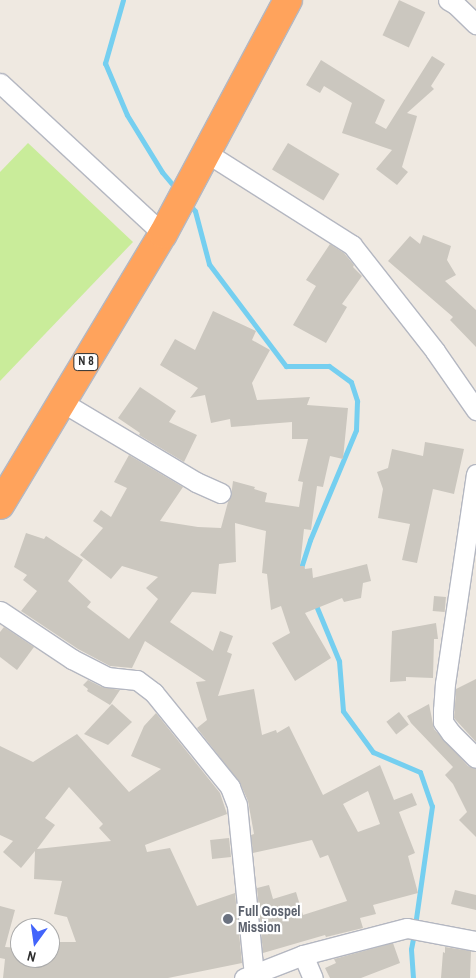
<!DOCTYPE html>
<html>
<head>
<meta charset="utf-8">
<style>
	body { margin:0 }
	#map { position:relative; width:476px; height:978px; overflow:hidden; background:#efe9e1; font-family:"Archivo Narrow",sans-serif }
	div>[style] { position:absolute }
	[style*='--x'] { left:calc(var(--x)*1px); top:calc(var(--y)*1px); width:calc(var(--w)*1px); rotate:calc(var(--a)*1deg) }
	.pitch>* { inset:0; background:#c9ec9a }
	.stream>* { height:5px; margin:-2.5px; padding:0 2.5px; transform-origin:2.5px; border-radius:2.5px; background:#75cff0 }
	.building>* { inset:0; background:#cbc7bf; transform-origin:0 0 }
	.roads { filter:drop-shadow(1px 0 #b4b7c1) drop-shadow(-1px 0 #b4b7c1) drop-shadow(0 1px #b4b7c1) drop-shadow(0 -1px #b4b7c1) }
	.street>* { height:19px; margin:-9.5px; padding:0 9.5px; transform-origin:9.5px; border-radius:9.5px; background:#fff }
	.highway>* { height:28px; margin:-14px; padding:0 14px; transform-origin:14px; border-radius:14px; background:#ffa35c }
	.dots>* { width:14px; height:14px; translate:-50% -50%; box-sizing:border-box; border:2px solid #fff; border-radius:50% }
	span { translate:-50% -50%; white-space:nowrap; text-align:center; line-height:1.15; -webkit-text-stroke:4.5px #fff; paint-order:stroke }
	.shield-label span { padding:1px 4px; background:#fff; border:1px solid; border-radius:4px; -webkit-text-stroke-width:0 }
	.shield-label { font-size:12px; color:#2e2e2e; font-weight:700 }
	.worship-label { font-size:14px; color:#5b616d; font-weight:700 }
	.left { translate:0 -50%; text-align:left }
	.north { position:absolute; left:10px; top:918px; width:50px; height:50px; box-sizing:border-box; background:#fff; border:1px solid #ababab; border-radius:50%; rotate:194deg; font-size:14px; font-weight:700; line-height:20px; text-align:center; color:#2e2e2e }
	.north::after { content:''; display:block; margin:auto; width:18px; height:22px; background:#4264fb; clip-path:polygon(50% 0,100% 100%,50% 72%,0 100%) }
</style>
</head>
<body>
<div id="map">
	<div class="pitch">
		<i style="clip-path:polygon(28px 143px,133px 242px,0 381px,0 172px)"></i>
	</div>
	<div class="stream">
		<i style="--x:123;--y:0;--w:66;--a:105.9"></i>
		<i style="--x:105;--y:63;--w:56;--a:67.1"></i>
		<i style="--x:127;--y:115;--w:67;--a:58.4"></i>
		<i style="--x:162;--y:172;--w:23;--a:50"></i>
		<i style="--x:189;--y:204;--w:9;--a:49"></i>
		<i style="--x:195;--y:211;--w:55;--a:75.2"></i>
		<i style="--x:209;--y:264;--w:128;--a:53"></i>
		<i style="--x:286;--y:366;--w:43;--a:0"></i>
		<i style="--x:329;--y:366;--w:27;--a:36"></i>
		<i style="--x:351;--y:382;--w:20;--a:72"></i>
		<i style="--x:357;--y:401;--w:29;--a:92"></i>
		<i style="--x:356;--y:430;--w:119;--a:112.7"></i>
		<i style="--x:310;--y:540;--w:32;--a:108"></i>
		<i style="--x:315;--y:603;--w:63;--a:67.5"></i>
		<i style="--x:339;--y:661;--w:50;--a:85.4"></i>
		<i style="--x:343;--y:711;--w:51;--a:53.8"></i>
		<i style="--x:373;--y:752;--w:51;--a:23.1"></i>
		<i style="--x:420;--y:772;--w:36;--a:71"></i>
		<i style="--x:432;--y:806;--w:120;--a:98.1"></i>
		<i style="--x:413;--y:978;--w:29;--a:-94"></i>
		<i style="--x:411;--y:949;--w:15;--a:-79"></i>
	</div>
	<div class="building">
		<i style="left:399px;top:0;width:29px;height:39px;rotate:25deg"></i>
		<i style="clip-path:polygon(432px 56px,445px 64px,431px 86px,434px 89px,407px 113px,417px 116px,416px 120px,402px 167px,408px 172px,397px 185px,376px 169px,392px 150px,342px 133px,352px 103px,324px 86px,320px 93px,306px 85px,321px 60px,385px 100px,375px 123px,386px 129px)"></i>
		<i style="left:288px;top:143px;width:60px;height:31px;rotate:31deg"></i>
		<i style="clip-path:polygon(423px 235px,451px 246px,447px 260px,456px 275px,445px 281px,476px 310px,476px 347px,450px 320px,453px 317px,388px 261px,410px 236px,420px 244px)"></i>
		<i style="clip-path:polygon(330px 244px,344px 253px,354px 265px,353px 267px,362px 276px,342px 304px,347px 307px,326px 343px,293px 325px,316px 286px,306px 280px)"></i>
		<i style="clip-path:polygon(evenodd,213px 311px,256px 331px,252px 340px,270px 350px,252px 383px,257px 400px,310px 397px,307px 405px,348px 408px,343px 459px,330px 456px,323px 487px,317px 486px,311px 530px,304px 529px,300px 566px,304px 566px,305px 569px,312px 568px,313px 578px,367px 564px,371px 581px,363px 583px,361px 598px,344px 602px,342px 598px,305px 613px,331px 658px,295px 681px,272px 643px,290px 633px,281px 606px,271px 610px,267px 574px,262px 573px,266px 531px,235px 523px,236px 562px,219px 564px,216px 594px,192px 592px,170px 622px,213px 651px,220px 631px,233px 636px,227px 652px,232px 654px,218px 696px,254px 689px,262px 735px,276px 730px,277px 733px,289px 726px,323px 795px,380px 765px,394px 800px,412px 793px,417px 805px,399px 812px,415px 853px,408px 856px,418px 893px,373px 905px,376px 914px,360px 918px,363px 928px,326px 937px,325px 935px,263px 953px,257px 888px,269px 885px,273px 899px,296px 892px,303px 915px,347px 901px,328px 855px,320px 858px,312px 840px,253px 853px,251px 835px,254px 834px,248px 801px,240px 783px,197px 728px,207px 720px,196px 682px,206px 681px,145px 641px,132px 668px,110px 666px,78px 649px,21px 611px,37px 591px,23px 580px,27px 575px,14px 567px,26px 533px,44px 539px,46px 536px,83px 560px,68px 581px,91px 602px,87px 607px,129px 639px,158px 599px,146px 588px,158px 577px,122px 566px,111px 579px,80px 555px,103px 528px,93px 521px,101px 510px,111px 517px,127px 488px,114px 482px,129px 455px,183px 487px,160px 521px,198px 527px,221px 528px,228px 502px,231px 497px,233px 481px,255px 487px,254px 489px,267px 493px,265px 502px,299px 507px,303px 482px,298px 481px,308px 439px,292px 439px,292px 422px,231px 427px,230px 419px,211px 423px,205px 395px,190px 398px,198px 388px,160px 365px,175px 339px,195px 350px,213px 311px,368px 791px,380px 824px,358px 832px,343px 804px,368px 791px)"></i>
		<i style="clip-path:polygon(140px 387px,176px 411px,169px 422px,197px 435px,184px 462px,139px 435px,140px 433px,118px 418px)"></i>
		<i style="clip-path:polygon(425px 442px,464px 449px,454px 494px,433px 489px,417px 563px,402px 560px,410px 524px,378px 518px,383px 489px,377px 472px,388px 468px,392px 449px,423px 456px)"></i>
		<i style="left:434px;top:596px;width:12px;height:15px;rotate:5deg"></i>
		<i style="clip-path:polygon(436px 623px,438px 639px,434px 639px,433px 678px,406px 677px,406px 681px,390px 682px,392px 631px)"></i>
		<i style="clip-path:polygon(4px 627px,34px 647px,17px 670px,0 657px,0 632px)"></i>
		<i style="clip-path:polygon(476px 679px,476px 742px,454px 718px,456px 689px)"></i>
		<i style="clip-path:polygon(88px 680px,102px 687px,120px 690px,110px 705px,87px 691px,88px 689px,83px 685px)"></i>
		<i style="clip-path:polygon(112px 704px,132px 722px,108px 745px,84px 734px)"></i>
		<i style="clip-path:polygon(429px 704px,434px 729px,468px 766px,476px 769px,476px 837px,459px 820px,467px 812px,453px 784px,445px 775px,453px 767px,411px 723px,407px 716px)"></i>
		<i style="left:399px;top:712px;width:16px;height:16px;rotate:52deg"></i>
		<i style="clip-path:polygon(evenodd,156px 713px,220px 793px,227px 814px,145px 845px,147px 852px,170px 848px,197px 906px,235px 893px,242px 963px,168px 978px,3px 978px,5px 959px,0 958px,0 906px,15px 910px,5px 947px,20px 948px,20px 958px,50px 958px,50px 942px,76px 942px,67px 917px,54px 914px,62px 881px,34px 879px,35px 851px,21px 868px,3px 852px,13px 841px,0 835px,0 746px,33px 762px,77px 734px,129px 792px,161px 769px,131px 756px,144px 726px,156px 713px,69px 787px,103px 824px,99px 828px,111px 841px,37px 849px,55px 825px,45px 818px,69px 787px)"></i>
		<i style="left:229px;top:838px;width:19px;height:19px;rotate:84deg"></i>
		<i style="clip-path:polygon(455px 890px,476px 895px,476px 910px,451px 904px)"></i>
		<i style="clip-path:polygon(393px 943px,400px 963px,361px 978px,330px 978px,325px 968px,336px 963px,334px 959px)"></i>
		<i style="clip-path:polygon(445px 947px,471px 951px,470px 978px,441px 978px,443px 952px,445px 953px)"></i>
	</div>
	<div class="roads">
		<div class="street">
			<i style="--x:448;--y:0;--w:8;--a:30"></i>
			<i style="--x:455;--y:4;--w:29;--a:44"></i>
			<i style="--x:0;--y:83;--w:222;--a:42.8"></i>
			<i style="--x:207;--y:153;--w:172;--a:32.4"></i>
			<i style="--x:352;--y:245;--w:135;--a:51.9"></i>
			<i style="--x:435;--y:351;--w:72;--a:55.2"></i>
			<i style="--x:62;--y:402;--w:156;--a:30.8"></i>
			<i style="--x:196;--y:482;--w:27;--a:24"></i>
			<i style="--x:476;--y:474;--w:211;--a:98.4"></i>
			<i style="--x:445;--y:683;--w:27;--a:94"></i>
			<i style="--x:443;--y:710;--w:12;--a:90"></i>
			<i style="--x:443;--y:722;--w:14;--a:54"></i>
			<i style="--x:451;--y:733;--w:35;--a:45"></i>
			<i style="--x:0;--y:611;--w:87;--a:33.7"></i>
			<i style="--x:72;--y:659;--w:39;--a:27"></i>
			<i style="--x:107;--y:677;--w:30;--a:6"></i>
			<i style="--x:137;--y:680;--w:21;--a:37"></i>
			<i style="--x:154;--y:693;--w:121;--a:51"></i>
			<i style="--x:230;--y:787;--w:19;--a:69"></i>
			<i style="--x:237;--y:805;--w:171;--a:84.3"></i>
			<i style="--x:303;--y:955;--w:25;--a:67"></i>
			<i style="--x:244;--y:978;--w:63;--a:-21.3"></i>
			<i style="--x:303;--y:955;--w:107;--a:-14.6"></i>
			<i style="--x:407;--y:928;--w:70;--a:10.7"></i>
		</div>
		<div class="highway">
			<i style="--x:0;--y:505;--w:316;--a:-59"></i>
			<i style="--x:163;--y:234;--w:265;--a:-61.9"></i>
		</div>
	</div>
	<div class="dots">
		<i style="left:228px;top:919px;background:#6b7280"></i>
	</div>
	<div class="shield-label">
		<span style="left:86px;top:362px">N 8</span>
	</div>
	<div class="worship-label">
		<span class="left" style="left:238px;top:919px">Full Gospel<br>Mission</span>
	</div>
	<div class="north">N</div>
</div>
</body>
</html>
